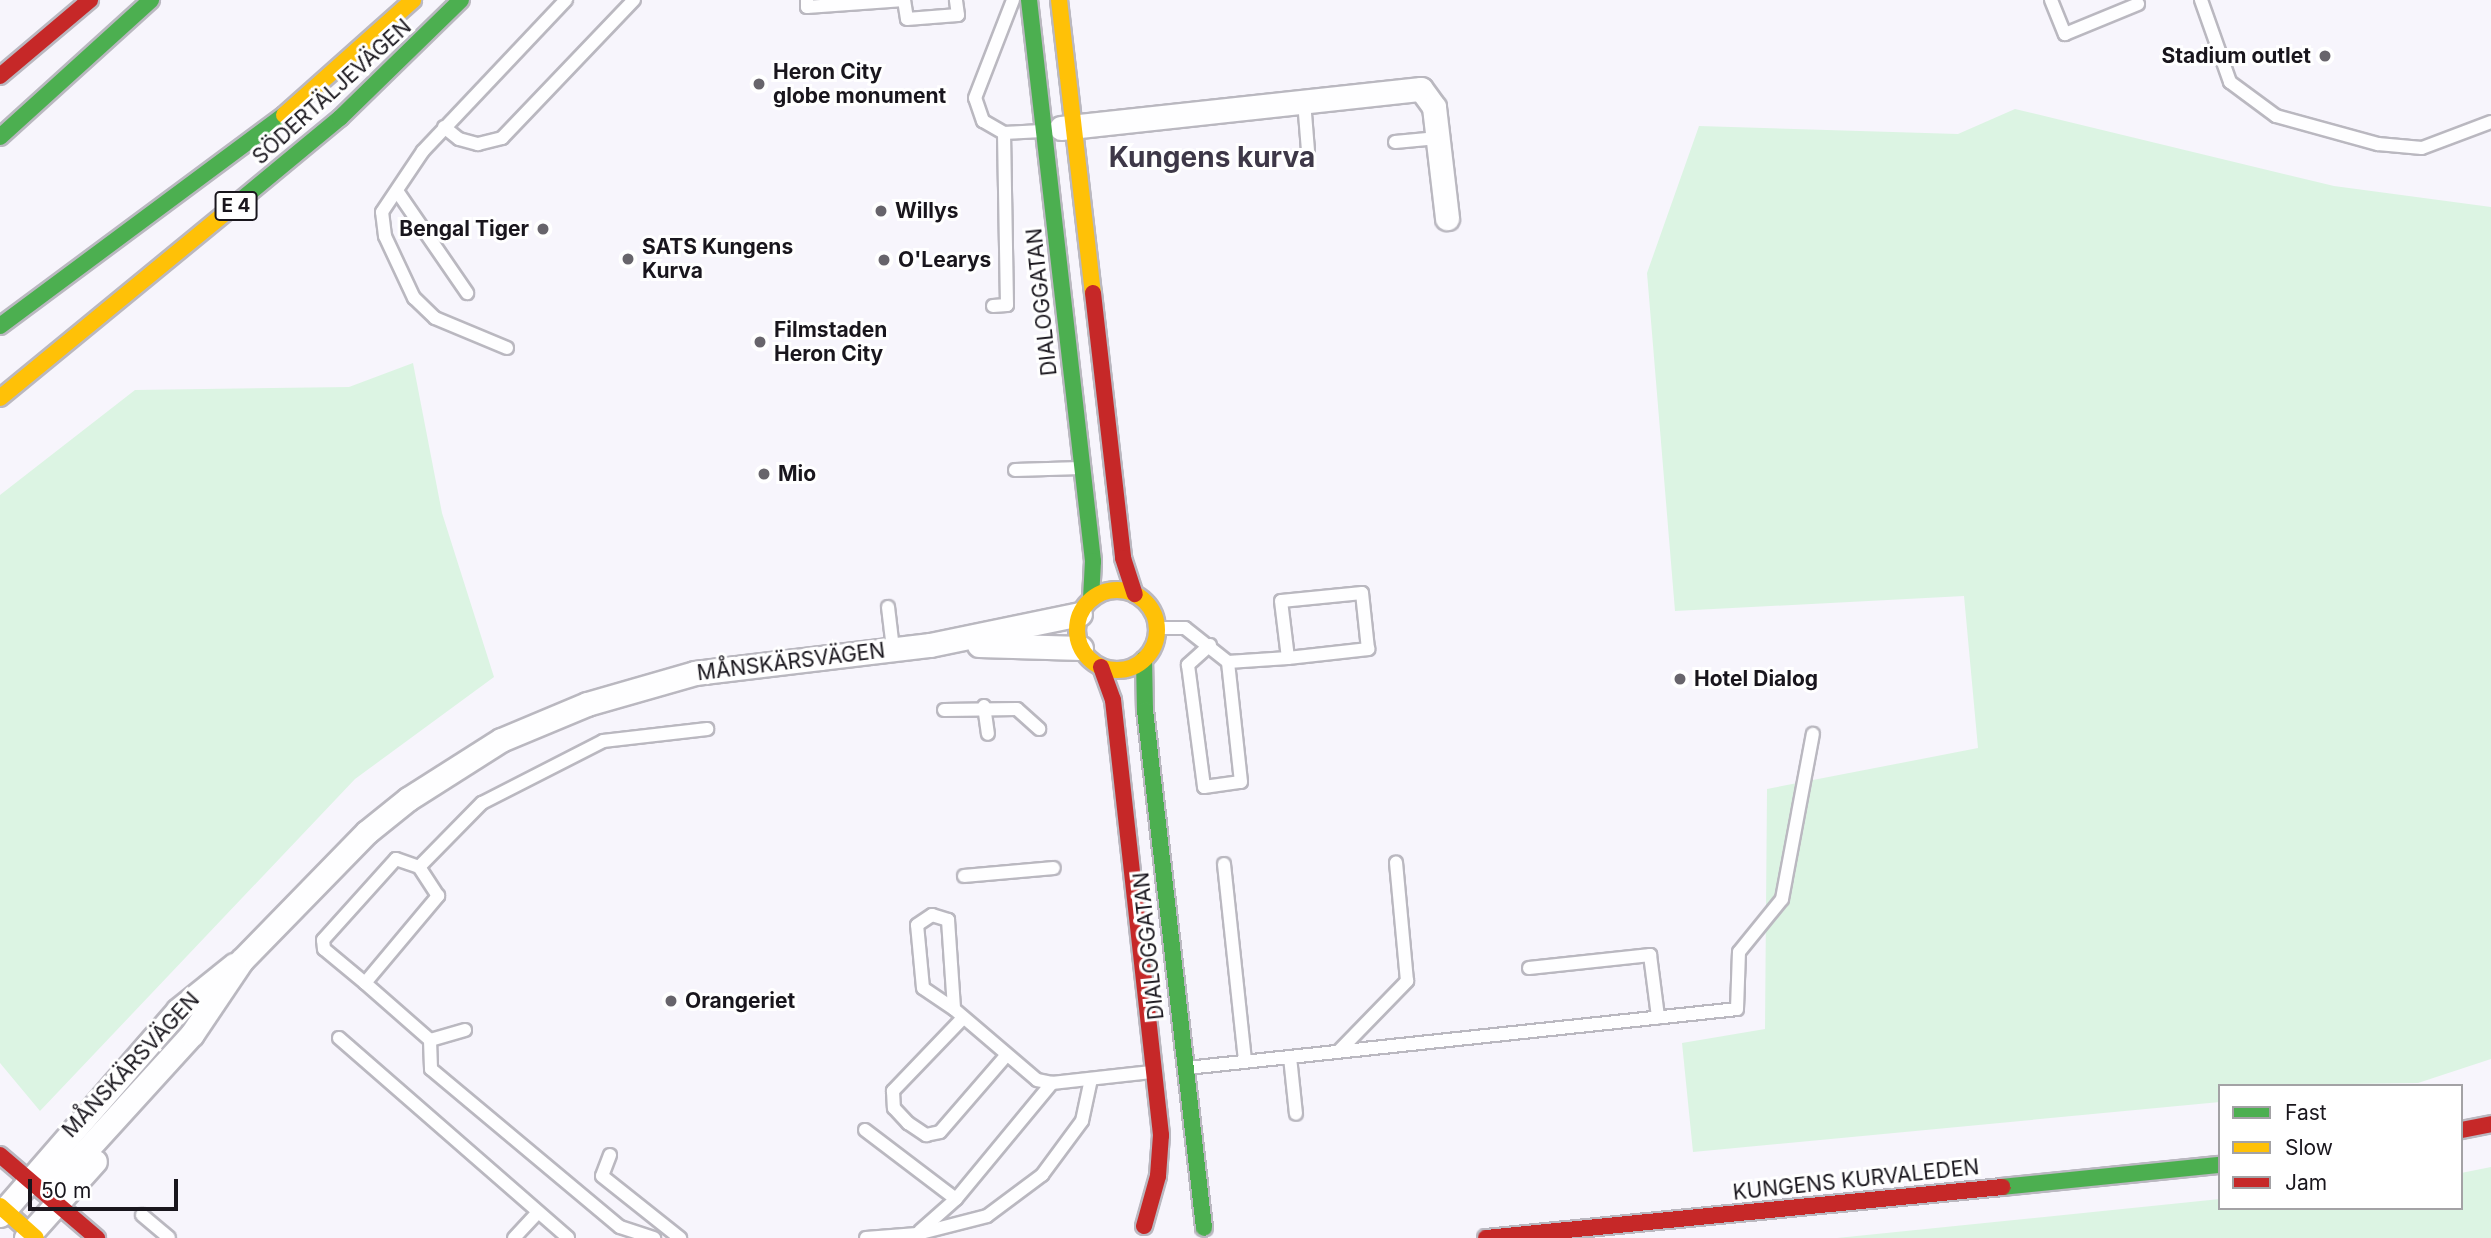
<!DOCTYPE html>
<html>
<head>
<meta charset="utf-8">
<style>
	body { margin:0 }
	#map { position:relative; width:2491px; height:1238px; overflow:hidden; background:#f7f5fc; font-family:Inter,sans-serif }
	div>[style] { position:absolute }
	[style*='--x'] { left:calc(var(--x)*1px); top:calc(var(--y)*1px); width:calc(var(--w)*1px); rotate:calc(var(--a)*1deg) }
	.green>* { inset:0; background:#dcf4e3 }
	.roads { filter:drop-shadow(2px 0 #bab8c0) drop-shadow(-2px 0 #bab8c0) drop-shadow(0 2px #bab8c0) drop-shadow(0 -2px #bab8c0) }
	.lane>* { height:12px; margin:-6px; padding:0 6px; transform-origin:6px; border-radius:6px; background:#fefeff }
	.street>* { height:23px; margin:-11.5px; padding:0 11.5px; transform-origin:11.5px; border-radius:11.5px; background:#fefeff }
	.fast>* { height:16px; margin:-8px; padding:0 8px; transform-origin:8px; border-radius:8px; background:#4caf50 }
	.slow>* { height:16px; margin:-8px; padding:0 8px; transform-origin:8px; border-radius:8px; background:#ffc107 }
	.slow>.ring { margin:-8px; padding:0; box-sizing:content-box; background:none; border:16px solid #ffc107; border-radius:50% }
	.jam>* { height:16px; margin:-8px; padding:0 8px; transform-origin:8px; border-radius:8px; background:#c62828 }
	.dots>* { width:19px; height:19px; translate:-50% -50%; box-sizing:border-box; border:4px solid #fff; border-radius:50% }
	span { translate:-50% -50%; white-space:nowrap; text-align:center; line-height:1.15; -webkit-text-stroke:6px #fff; paint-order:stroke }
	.shield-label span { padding:2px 5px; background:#fff; border:2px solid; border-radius:5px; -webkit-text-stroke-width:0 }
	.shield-label { font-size:19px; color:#19161d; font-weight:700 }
	.poi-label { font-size:21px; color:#19161d; font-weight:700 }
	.right { translate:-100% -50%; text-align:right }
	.left { translate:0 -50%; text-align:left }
	.street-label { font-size:21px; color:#19161d }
	.district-label { font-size:28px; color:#3e3848; font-weight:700 }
	.legend { position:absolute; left:2218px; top:1084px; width:245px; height:126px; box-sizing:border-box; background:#fff; border:2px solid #a3a2a5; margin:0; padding:9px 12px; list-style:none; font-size:21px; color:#19161d }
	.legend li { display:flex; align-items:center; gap:14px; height:35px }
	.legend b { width:35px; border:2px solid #a3a2a5 }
	.scale { position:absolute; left:28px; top:1179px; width:150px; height:32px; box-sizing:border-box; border:4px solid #19161d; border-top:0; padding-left:9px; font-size:21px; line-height:24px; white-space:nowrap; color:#19161d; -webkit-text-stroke:5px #fff; paint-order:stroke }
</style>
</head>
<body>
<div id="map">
	<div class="green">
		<i style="clip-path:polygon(2015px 109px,2334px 186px,2491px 207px,2491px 1059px,2418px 1083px,2220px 1086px,2220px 1102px,1693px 1152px,1682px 1043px,1765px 1029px,1767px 789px,1978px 748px,1964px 596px,1675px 611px,1647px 273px,1699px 126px,1958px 134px)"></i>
		<i style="clip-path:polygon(413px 363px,442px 513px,494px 677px,355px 779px,40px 1111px,0 1063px,0 495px,135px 390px,349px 387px)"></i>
		<i style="clip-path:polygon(2491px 1167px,2491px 1238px,1837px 1238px,2220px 1199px,2220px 1208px,2461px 1208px,2461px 1173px)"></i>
	</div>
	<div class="roads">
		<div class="lane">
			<i style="--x:807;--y:0;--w:7;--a:90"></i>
			<i style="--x:807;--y:7;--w:97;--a:-4.1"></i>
			<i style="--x:904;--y:0;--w:19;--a:81"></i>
			<i style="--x:907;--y:19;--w:51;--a:-4.5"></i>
			<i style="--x:958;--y:15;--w:15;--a:-98"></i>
			<i style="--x:2051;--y:0;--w:37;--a:68"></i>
			<i style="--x:2065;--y:34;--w:79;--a:-22.3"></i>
			<i style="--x:2201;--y:0;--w:87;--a:70.5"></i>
			<i style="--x:2230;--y:82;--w:57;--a:36.5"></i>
			<i style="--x:2276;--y:116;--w:106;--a:15.4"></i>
			<i style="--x:2378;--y:144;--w:44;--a:5.2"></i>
			<i style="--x:2422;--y:148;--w:74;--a:-20.6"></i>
			<i style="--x:1304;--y:101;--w:50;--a:85.4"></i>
			<i style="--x:444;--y:127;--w:19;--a:39"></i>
			<i style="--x:459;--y:139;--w:20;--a:15"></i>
			<i style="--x:478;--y:144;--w:25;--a:-14"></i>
			<i style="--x:502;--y:138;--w:191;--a:-46.3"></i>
			<i style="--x:1004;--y:133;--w:24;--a:-150"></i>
			<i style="--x:983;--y:121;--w:24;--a:-109"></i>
			<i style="--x:975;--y:98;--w:105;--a:-68.8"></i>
			<i style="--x:1395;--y:142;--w:43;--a:-5.3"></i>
			<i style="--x:397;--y:191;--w:124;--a:55.5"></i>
			<i style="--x:993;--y:306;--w:14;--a:-4"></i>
			<i style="--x:1007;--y:305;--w:172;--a:-91"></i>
			<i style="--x:1004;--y:133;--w:38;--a:-3"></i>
			<i style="--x:507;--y:348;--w:78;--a:-157.4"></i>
			<i style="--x:435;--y:318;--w:29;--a:-136"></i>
			<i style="--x:414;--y:298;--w:68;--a:-115.1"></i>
			<i style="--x:385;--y:236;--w:24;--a:-97"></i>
			<i style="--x:382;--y:212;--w:73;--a:-56.1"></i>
			<i style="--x:423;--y:151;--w:208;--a:-46.6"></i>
			<i style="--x:1015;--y:470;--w:66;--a:-1.7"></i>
			<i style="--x:888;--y:607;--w:42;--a:83.2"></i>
			<i style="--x:1157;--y:628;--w:28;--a:0"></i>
			<i style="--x:1185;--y:628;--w:55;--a:38.3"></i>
			<i style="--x:1228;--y:662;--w:60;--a:-3.8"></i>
			<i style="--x:1288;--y:658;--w:81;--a:-6.4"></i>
			<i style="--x:1368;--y:649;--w:56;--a:-96.1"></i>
			<i style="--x:1362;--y:593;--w:81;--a:174.4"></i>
			<i style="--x:1281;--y:601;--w:57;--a:83"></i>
			<i style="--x:1210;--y:645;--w:30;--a:138"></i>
			<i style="--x:1188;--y:665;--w:123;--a:82.5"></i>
			<i style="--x:1204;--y:787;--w:37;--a:-8"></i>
			<i style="--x:1241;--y:782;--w:121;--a:-96.2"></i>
			<i style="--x:984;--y:706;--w:28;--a:82"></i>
			<i style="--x:944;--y:710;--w:73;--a:-0.8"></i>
			<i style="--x:1017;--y:709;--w:30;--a:42"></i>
			<i style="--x:1224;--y:864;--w:198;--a:83.9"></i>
			<i style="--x:964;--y:876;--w:90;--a:-5.1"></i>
			<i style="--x:1529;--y:968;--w:122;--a:-6.1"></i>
			<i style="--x:1650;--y:955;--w:63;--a:82.6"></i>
			<i style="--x:365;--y:983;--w:53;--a:-140.3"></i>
			<i style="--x:324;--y:949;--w:9;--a:-96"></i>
			<i style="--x:323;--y:940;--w:109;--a:-48"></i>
			<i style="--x:396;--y:859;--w:24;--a:19"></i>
			<i style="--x:954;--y:1009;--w:37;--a:-146"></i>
			<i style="--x:923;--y:988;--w:63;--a:-95.4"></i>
			<i style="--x:917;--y:925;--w:18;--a:-34"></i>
			<i style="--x:932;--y:915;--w:17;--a:17"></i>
			<i style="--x:948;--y:920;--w:89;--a:86.1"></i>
			<i style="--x:954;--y:1009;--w:109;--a:40.5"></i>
			<i style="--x:1037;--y:1080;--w:15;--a:11"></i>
			<i style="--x:1052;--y:1083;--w:100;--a:-6.3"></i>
			<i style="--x:962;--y:1019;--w:100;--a:133.8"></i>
			<i style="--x:893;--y:1091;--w:17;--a:87"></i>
			<i style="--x:894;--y:1108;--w:21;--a:47"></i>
			<i style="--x:908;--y:1123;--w:22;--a:34"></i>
			<i style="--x:926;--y:1135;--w:14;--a:-12"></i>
			<i style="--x:940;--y:1132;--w:99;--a:-49.1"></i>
			<i style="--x:465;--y:1030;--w:36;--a:164"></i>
			<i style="--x:430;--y:1040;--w:86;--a:-138.8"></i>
			<i style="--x:365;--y:983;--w:114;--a:-50"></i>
			<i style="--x:438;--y:896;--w:35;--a:-123"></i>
			<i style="--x:419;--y:867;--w:90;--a:-45.5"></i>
			<i style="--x:482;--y:803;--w:136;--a:-27.1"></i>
			<i style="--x:603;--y:741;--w:105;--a:-6.6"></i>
			<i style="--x:339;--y:1038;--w:304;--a:41.1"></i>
			<i style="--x:430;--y:1040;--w:29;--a:88"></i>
			<i style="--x:431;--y:1069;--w:246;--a:39.9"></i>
			<i style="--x:620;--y:1227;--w:36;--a:18"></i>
			<i style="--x:1339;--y:1051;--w:98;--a:-45.8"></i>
			<i style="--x:1407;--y:981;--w:119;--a:-95.3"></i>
			<i style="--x:1290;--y:1057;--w:57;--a:84"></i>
			<i style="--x:1187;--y:1068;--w:553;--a:-6.12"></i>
			<i style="--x:1737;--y:1009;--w:57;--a:-88"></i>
			<i style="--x:1739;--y:952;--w:68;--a:-50.9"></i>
			<i style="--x:1782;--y:899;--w:168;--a:-79.4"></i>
			<i style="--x:865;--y:1130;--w:114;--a:37.2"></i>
			<i style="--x:956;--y:1199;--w:151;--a:-50.4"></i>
			<i style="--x:610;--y:1155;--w:22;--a:111"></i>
			<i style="--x:602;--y:1176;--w:100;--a:38.5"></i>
			<i style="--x:142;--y:1215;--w:35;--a:40"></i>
			<i style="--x:920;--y:1231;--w:48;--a:-41.6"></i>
			<i style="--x:514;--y:1238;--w:35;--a:-47"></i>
			<i style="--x:866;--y:1238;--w:51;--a:-4.5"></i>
			<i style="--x:917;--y:1234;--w:72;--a:-14.4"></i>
			<i style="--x:987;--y:1216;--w:69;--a:-36.7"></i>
			<i style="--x:1042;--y:1175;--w:67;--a:-53.5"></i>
			<i style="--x:1082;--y:1121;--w:43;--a:-77.9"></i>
		</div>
		<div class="street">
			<i style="--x:1061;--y:128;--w:362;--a:-6.2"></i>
			<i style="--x:1421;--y:89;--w:22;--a:54"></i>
			<i style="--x:1434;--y:107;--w:112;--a:83.3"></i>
			<i style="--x:979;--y:645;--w:102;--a:1.7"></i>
			<i style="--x:27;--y:1179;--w:43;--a:-13.4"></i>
			<i style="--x:69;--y:1169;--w:183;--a:-47.7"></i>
			<i style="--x:192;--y:1034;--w:89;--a:-56"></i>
			<i style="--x:242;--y:960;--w:179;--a:-45.7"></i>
			<i style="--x:367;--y:832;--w:53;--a:-38.8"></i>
			<i style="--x:408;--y:799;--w:110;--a:-32.4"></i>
			<i style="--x:501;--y:740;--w:93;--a:-22.7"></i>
			<i style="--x:587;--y:704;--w:112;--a:-16"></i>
			<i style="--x:695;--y:673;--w:237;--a:-6.8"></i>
			<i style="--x:930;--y:645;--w:153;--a:-11.7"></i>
			<i style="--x:0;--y:1215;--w:271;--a:-49"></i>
			<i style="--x:178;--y:1010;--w:72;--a:-38.8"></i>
			<i style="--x:26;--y:1238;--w:103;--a:-48.1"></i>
		</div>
		<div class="fast">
			<i style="--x:1029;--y:0;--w:565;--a:83.49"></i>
			<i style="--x:1093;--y:561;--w:38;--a:93"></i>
			<i style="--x:0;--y:137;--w:204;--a:-42.2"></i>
			<i style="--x:236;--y:204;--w:135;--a:-39.6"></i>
			<i style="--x:340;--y:118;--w:169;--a:-44.3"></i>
			<i style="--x:0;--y:326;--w:354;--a:-36.6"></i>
			<i style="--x:1144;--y:659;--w:51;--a:88.9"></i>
			<i style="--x:1145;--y:710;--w:521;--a:83.5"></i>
			<i style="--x:2002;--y:1187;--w:219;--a:-5.8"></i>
		</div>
		<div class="slow">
			<i style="--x:1059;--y:0;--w:295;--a:83.4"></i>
			<i style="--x:284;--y:115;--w:173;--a:-41.7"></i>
			<i style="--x:0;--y:398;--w:306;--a:-39.4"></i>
			<i class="ring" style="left:1077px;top:590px;width:64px;height:64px"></i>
			<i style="--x:0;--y:1206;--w:48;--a:41.6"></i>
		</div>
		<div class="jam">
			<i style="--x:0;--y:76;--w:118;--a:-40.2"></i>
			<i style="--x:1093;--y:293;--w:267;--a:83.5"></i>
			<i style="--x:1123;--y:558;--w:38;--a:72"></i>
			<i style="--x:1101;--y:667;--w:35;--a:70"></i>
			<i style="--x:1113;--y:700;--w:438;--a:83.7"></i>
			<i style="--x:1161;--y:1135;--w:41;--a:94.2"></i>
			<i style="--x:1158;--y:1176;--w:52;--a:105.6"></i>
			<i style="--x:2461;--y:1130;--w:31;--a:-11"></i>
			<i style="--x:0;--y:1155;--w:128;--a:40.6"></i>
			<i style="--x:1486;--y:1238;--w:519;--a:-5.64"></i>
		</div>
	</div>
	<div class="dots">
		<i style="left:2325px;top:56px;background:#67646b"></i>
		<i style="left:759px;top:84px;background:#67646b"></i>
		<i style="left:881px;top:211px;background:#67646b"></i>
		<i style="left:543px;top:229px;background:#67646b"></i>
		<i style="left:628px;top:259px;background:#67646b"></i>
		<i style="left:884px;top:260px;background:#67646b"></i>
		<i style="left:760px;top:342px;background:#67646b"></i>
		<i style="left:764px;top:474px;background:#67646b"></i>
		<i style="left:1680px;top:679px;background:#67646b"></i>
		<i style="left:671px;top:1001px;background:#67646b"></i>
	</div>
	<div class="shield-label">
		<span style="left:236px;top:206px">E 4</span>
	</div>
	<div class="poi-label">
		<span class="right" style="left:2311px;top:56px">Stadium outlet</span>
		<span class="left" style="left:773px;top:84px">Heron City<br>globe monument</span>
		<span class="left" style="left:895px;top:211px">Willys</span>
		<span class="right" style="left:529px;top:229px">Bengal Tiger</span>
		<span class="left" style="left:642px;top:259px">SATS Kungens<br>Kurva</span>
		<span class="left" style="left:898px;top:260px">O'Learys</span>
		<span class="left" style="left:774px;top:342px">Filmstaden<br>Heron City</span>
		<span class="left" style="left:778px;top:474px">Mio</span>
		<span class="left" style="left:1694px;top:679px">Hotel Dialog</span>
		<span class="left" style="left:685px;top:1001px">Orangeriet</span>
	</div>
	<div class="street-label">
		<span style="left:332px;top:92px;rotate:-42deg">SÖDERTÄLJEVÄGEN</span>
		<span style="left:1042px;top:302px;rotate:-96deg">DIALOGGATAN</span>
		<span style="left:791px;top:662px;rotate:-7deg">MÅNSKÄRSVÄGEN</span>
		<span style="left:1149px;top:946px;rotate:-96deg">DIALOGGATAN</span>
		<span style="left:131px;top:1065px;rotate:-47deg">MÅNSKÄRSVÄGEN</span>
		<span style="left:1856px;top:1180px;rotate:-6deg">KUNGENS KURVALEDEN</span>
	</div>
	<div class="district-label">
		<span style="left:1212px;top:157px">Kungens kurva</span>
	</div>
	<ul class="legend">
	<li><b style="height:9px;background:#4caf50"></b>Fast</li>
	<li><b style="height:9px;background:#ffc107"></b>Slow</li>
	<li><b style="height:9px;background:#c62828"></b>Jam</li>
	</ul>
	<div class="scale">50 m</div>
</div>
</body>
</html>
